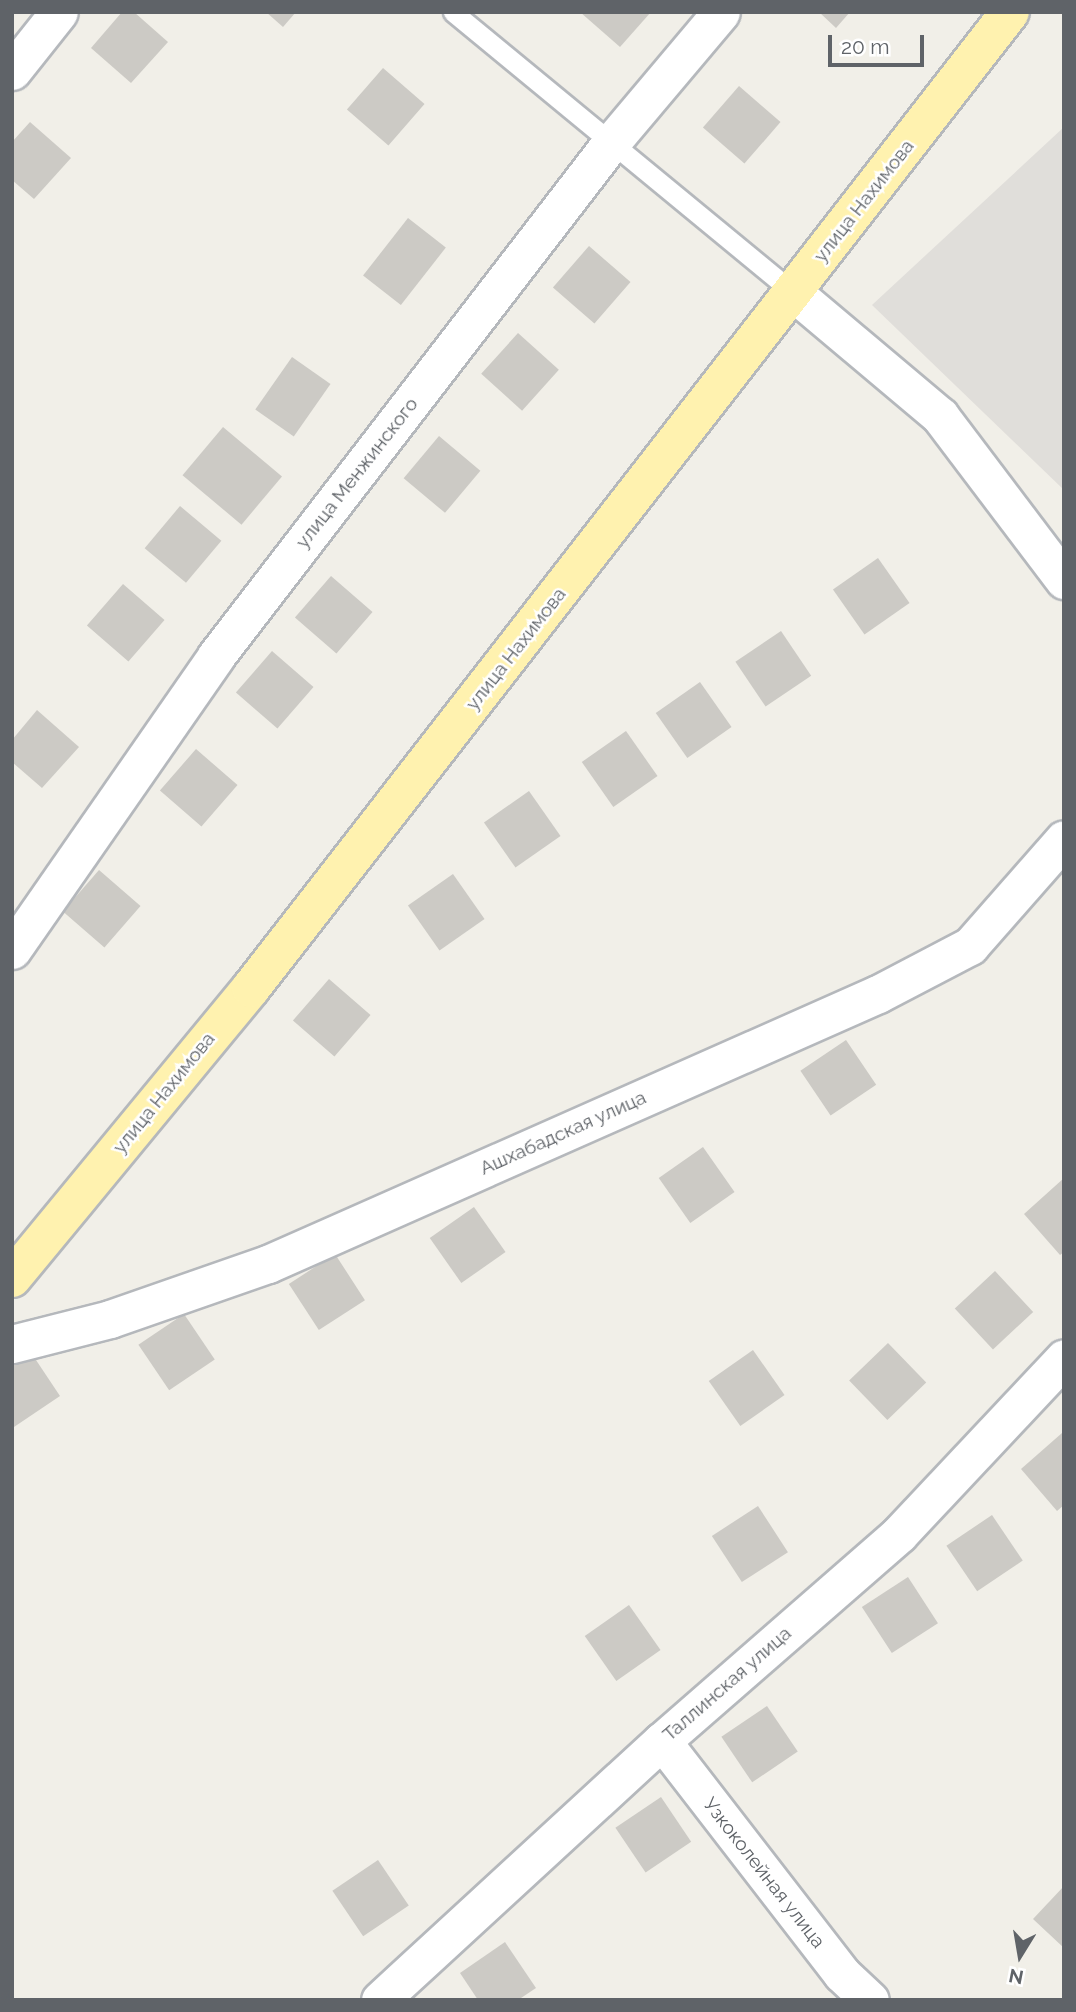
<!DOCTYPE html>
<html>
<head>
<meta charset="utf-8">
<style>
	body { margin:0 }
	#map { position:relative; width:1076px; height:2012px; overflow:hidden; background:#f1efe8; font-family:Raleway,sans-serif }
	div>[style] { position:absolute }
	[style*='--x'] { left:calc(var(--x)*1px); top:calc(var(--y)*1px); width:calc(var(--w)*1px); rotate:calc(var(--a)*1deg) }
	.industrial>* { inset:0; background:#e0deda }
	.building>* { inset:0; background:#cccac5; transform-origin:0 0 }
	.roads { filter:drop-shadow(2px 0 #b5b8bc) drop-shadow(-2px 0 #b5b8bc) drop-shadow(0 2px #b5b8bc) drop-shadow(0 -2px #b5b8bc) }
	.lane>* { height:19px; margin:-9.5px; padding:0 9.5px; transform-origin:9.5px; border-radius:9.5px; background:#fff }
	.street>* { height:37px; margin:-18.5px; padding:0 18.5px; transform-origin:18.5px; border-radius:18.5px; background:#fff }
	.primary>* { height:38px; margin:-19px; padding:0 19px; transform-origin:19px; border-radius:19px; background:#fff2af }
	span { translate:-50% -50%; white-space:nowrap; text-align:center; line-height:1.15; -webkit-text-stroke:5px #fff; paint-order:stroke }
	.street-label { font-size:19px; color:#5f6368 }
	.frame { position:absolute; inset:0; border:14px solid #5f6368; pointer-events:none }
	.north { position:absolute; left:985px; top:1921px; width:70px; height:70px; -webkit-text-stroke:5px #fff; paint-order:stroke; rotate:191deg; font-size:19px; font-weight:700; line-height:28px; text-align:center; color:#5f6368 }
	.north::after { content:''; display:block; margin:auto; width:24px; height:32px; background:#5f6368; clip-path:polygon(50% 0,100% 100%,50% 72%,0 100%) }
	.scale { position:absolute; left:828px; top:35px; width:96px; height:32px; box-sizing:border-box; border:4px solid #5f6368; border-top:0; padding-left:9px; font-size:21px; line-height:24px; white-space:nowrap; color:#5f6368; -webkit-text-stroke:5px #fff; paint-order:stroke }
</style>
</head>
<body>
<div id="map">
	<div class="industrial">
		<i style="clip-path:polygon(1064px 127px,1064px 490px,872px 305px)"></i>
	</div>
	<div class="building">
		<i style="clip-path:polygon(122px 12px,134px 12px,168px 42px,131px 83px,91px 48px)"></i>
		<i style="clip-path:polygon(266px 12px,296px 12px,283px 27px)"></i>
		<i style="clip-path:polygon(580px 12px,651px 12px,620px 47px)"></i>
		<i style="clip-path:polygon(819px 12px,850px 12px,836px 28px)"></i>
		<i style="left:383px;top:68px;width:55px;height:55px;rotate:41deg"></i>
		<i style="left:739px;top:86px;width:55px;height:55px;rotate:41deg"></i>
		<i style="clip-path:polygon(30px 122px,71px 158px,34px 199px,12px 180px,12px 142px)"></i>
		<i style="left:408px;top:218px;width:48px;height:73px;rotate:38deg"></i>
		<i style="left:589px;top:246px;width:55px;height:55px;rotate:41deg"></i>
		<i style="left:518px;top:333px;width:55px;height:55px;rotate:42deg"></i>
		<i style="left:292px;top:357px;width:47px;height:64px;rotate:35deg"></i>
		<i style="left:223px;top:427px;width:77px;height:63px;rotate:40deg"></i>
		<i style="left:439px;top:436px;width:54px;height:55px;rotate:40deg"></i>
		<i style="left:180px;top:506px;width:54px;height:55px;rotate:40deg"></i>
		<i style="left:878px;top:558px;width:55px;height:55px;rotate:55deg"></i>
		<i style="left:331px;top:576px;width:55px;height:55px;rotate:41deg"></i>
		<i style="left:123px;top:584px;width:55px;height:55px;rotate:41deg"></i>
		<i style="left:781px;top:631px;width:54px;height:55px;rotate:56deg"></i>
		<i style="left:272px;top:651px;width:55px;height:55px;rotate:41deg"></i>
		<i style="left:700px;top:682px;width:55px;height:54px;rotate:55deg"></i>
		<i style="clip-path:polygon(37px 710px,79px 747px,42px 788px,12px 762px,12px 740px)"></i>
		<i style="left:626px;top:731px;width:55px;height:54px;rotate:55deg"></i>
		<i style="left:196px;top:749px;width:55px;height:55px;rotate:41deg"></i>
		<i style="left:529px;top:791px;width:55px;height:55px;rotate:55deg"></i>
		<i style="left:99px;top:870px;width:55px;height:55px;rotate:41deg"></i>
		<i style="left:453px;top:874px;width:55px;height:55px;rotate:55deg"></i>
		<i style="left:329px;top:979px;width:55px;height:55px;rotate:41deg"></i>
		<i style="left:846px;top:1040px;width:54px;height:55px;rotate:56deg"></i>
		<i style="left:703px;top:1147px;width:55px;height:54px;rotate:55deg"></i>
		<i style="clip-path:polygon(1064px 1178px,1064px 1252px,1060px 1255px,1024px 1214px)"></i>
		<i style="left:474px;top:1207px;width:55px;height:54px;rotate:55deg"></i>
		<i style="left:335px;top:1254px;width:55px;height:55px;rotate:57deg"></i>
		<i style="left:995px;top:1271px;width:56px;height:55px;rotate:47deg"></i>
		<i style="left:184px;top:1314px;width:55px;height:55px;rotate:56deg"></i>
		<i style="left:888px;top:1343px;width:55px;height:54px;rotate:46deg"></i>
		<i style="left:753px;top:1350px;width:55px;height:54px;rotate:55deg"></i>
		<i style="clip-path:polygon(30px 1351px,60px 1396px,14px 1427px,12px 1362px)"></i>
		<i style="clip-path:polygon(1062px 1433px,1064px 1505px,1057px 1511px,1021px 1469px)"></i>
		<i style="left:758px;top:1506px;width:55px;height:55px;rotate:57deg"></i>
		<i style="left:992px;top:1515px;width:55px;height:55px;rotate:56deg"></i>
		<i style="left:908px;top:1577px;width:55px;height:55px;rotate:57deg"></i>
		<i style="left:629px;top:1605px;width:55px;height:54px;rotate:55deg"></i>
		<i style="left:767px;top:1706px;width:55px;height:55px;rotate:56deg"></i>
		<i style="left:661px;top:1797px;width:54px;height:55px;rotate:56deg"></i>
		<i style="left:378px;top:1860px;width:55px;height:55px;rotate:56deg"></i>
		<i style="clip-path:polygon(1064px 1886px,1064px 1948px,1033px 1919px)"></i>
		<i style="clip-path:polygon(505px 1942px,536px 1988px,518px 2000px,478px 2000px,460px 1973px)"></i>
	</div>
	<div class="roads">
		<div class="lane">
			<i style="--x:453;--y:12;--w:442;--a:39.5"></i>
		</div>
		<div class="street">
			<i style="--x:12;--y:71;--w:75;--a:-51.5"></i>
			<i style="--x:794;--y:293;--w:191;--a:40.1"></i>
			<i style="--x:940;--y:416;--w:206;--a:52.9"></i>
			<i style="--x:12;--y:950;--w:358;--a:-55.2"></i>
			<i style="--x:216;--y:656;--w:646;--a:-52.42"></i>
			<i style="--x:610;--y:144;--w:172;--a:-49.9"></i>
			<i style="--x:12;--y:1344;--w:101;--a:-14.3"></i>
			<i style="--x:110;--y:1319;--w:167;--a:-19.2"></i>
			<i style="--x:268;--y:1264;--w:667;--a:-23.88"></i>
			<i style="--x:878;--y:994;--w:104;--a:-27.6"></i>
			<i style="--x:970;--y:946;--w:142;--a:-48.7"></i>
			<i style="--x:662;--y:1741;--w:294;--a:52.3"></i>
			<i style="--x:842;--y:1974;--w:38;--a:43"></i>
			<i style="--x:380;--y:2000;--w:383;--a:-42.6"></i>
			<i style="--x:662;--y:1741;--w:315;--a:-41.1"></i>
			<i style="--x:899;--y:1534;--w:241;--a:-46.8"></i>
		</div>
		<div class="primary">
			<i style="--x:12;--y:1278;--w:376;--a:-50.5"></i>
			<i style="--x:251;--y:988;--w:1236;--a:-52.13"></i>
		</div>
	</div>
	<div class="street-label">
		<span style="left:864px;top:201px;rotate:-52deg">улица Нахимова</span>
		<span style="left:357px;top:473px;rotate:-52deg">улица Менжинского</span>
		<span style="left:516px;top:649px;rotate:-52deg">улица Нахимова</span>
		<span style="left:164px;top:1093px;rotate:-51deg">улица Нахимова</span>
		<span style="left:563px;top:1133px;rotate:-24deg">Ашхабадская улица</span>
		<span style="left:727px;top:1684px;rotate:-41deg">Таллинская улица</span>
		<span style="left:764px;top:1873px;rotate:52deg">Узкоколейная улица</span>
	</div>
	<div class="frame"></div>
	<div class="north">N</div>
	<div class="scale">20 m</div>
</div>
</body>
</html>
